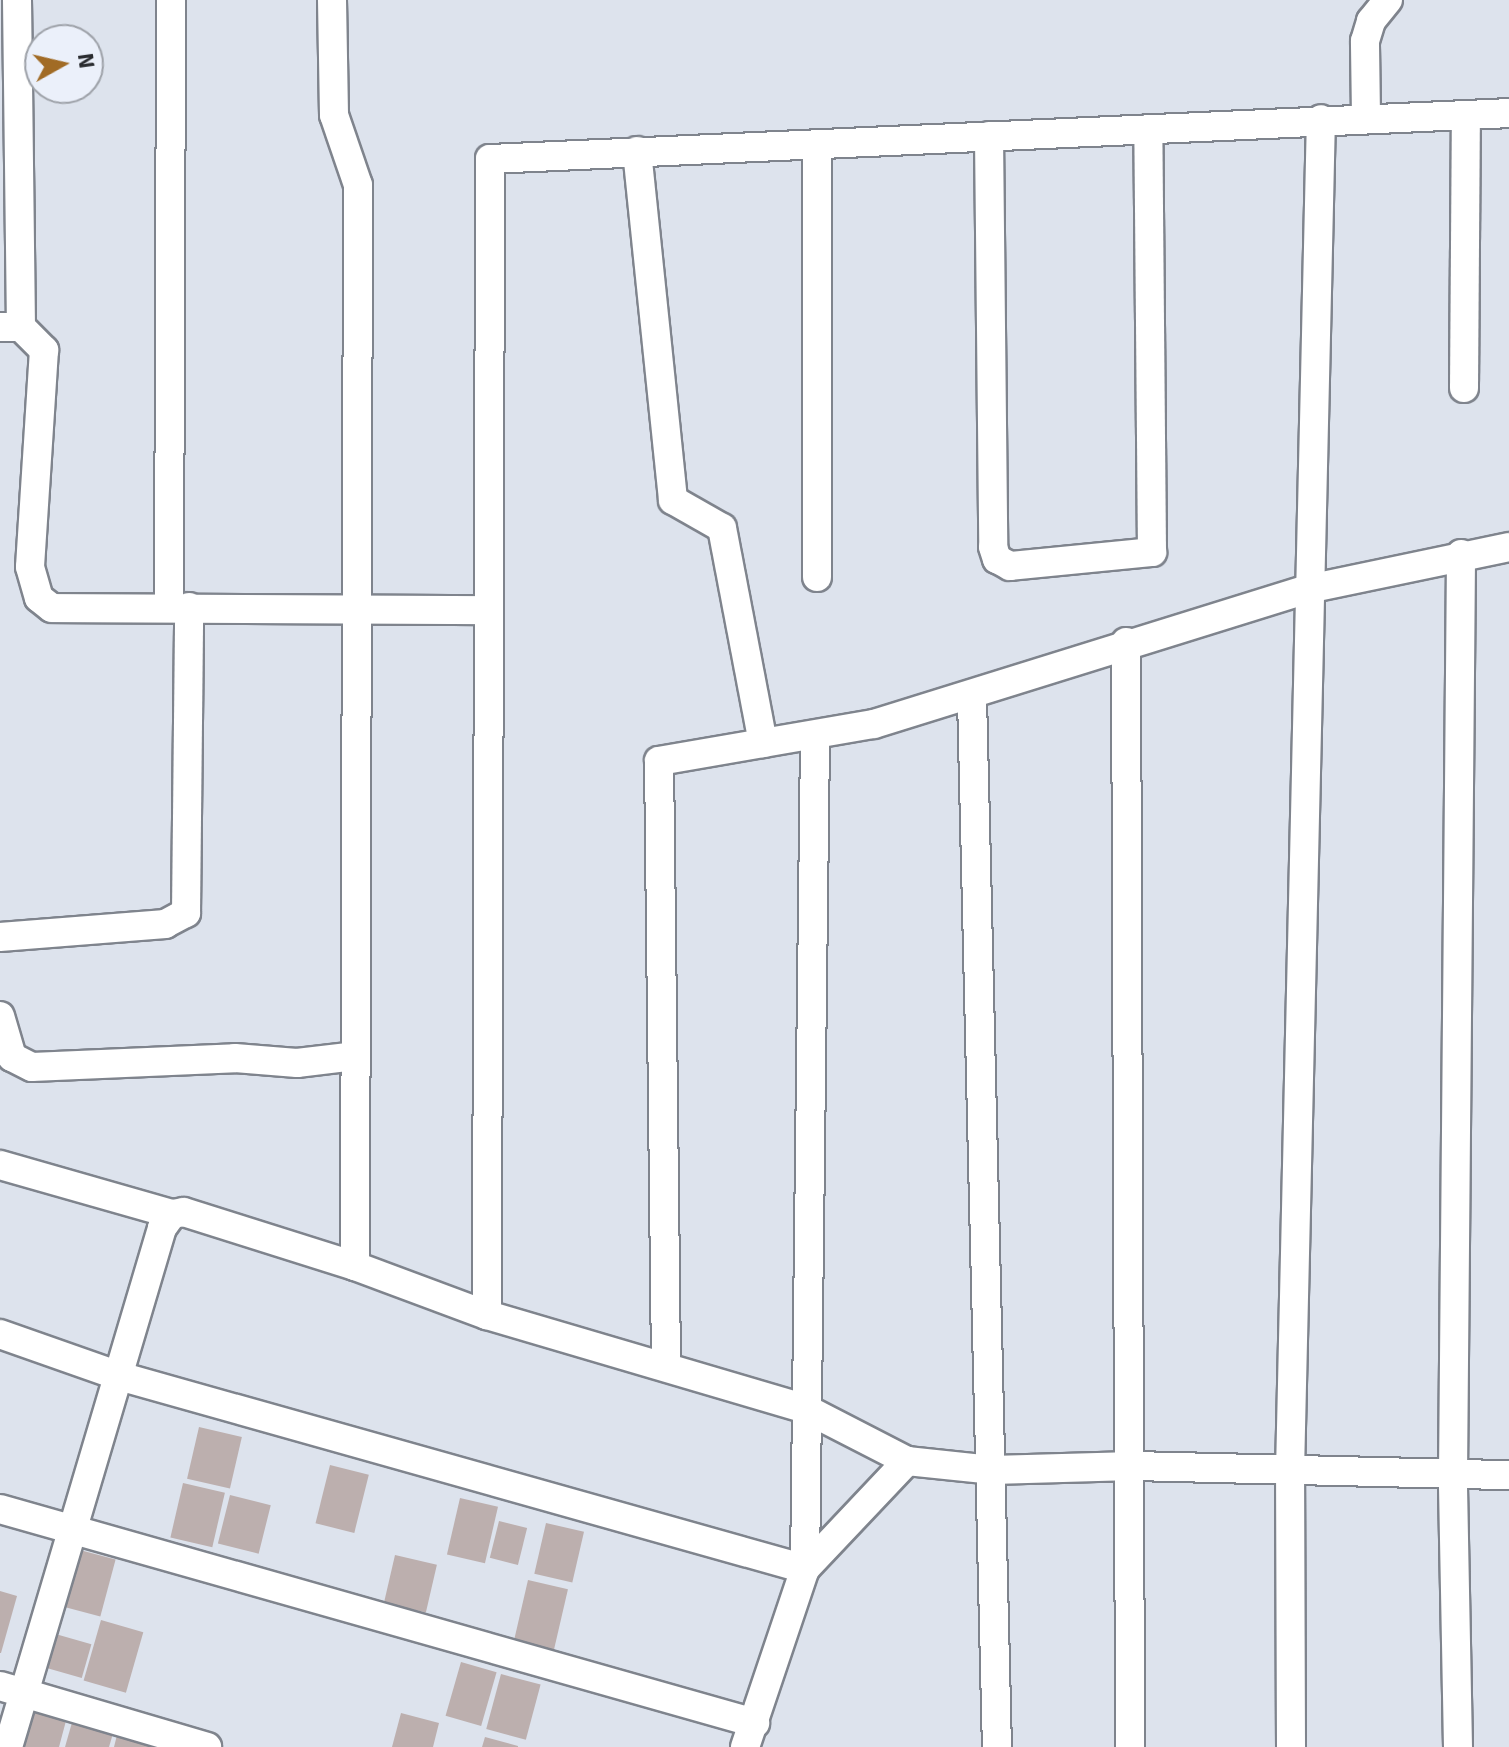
<!DOCTYPE html>
<html>
<head>
<meta charset="utf-8">
<style>
	body { margin:0 }
	#map { position:relative; width:1509px; height:1747px; overflow:hidden; background:#dde3ed; font-family:Signika,sans-serif }
	div>[style] { position:absolute }
	[style*='--x'] { left:calc(var(--x)*1px); top:calc(var(--y)*1px); width:calc(var(--w)*1px); rotate:calc(var(--a)*1deg) }
	.building>* { inset:0; background:#bcafae; transform-origin:0 0 }
	.roads { filter:drop-shadow(2px 0 #7f848d) drop-shadow(-2px 0 #7f848d) drop-shadow(0 2px #7f848d) drop-shadow(0 -2px #7f848d) }
	.street>* { height:28px; margin:-14px; padding:0 14px; transform-origin:14px; border-radius:14px; background:#fff }
	span { translate:-50% -50%; white-space:nowrap; text-align:center; line-height:1.15; -webkit-text-stroke:7px #ebf0fa; paint-order:stroke }
	.north { position:absolute; left:24px; top:24px; width:80px; height:80px; box-sizing:border-box; background:#ebf0fa; border:2px solid #9ea2a9; border-radius:50%; rotate:82deg; font-size:22px; font-weight:700; line-height:32px; text-align:center; color:#2a2c30 }
	.north::after { content:''; display:block; margin:auto; width:28px; height:36px; background:#a16b25; clip-path:polygon(50% 0,100% 100%,50% 72%,0 100%) }
</style>
</head>
<body>
<div id="map">
	<div class="building">
		<i style="left:199px;top:1427px;width:44px;height:53px;rotate:13deg"></i>
		<i style="left:330px;top:1465px;width:40px;height:60px;rotate:14deg"></i>
		<i style="left:183px;top:1483px;width:43px;height:56px;rotate:13deg"></i>
		<i style="left:230px;top:1495px;width:42px;height:50px;rotate:14deg"></i>
		<i style="left:460px;top:1498px;width:39px;height:58px;rotate:13deg"></i>
		<i style="left:499px;top:1521px;width:29px;height:38px;rotate:14deg"></i>
		<i style="left:546px;top:1523px;width:39px;height:52px;rotate:13deg"></i>
		<i style="left:76px;top:1549px;width:41px;height:59px;rotate:15deg"></i>
		<i style="left:395px;top:1555px;width:43px;height:49px;rotate:13deg"></i>
		<i style="left:528px;top:1580px;width:41px;height:64px;rotate:13deg"></i>
		<i style="clip-path:polygon(0 1591px,17px 1596px,1px 1653px,0 1653px)"></i>
		<i style="left:101px;top:1620px;width:44px;height:63px;rotate:16deg"></i>
		<i style="left:52px;top:1633px;width:41px;height:35px;rotate:16deg"></i>
		<i style="left:461px;top:1662px;width:37px;height:56px;rotate:16deg"></i>
		<i style="left:501px;top:1674px;width:41px;height:57px;rotate:15deg"></i>
		<i style="clip-path:polygon(32px 1707px,67px 1717px,59px 1747px,21px 1747px)"></i>
		<i style="clip-path:polygon(401px 1713px,439px 1723px,433px 1747px,392px 1747px)"></i>
		<i style="clip-path:polygon(73px 1719px,114px 1730px,109px 1747px,65px 1747px)"></i>
		<i style="clip-path:polygon(118px 1731px,156px 1742px,154px 1747px,114px 1747px)"></i>
		<i style="clip-path:polygon(485px 1737px,518px 1746px,518px 1747px,482px 1747px)"></i>
	</div>
	<div class="roads">
		<div class="street">
			<i style="--x:17;--y:0;--w:327;--a:89.3"></i>
			<i style="--x:332;--y:0;--w:115;--a:89"></i>
			<i style="--x:334;--y:115;--w:74;--a:71.1"></i>
			<i style="--x:358;--y:185;--w:1081;--a:90.16"></i>
			<i style="--x:1366;--y:117;--w:76;--a:-90.8"></i>
			<i style="--x:1365;--y:41;--w:21;--a:-73"></i>
			<i style="--x:1371;--y:21;--w:27;--a:-51"></i>
			<i style="--x:989;--y:136;--w:411;--a:89.4"></i>
			<i style="--x:993;--y:547;--w:13;--a:72"></i>
			<i style="--x:997;--y:559;--w:15;--a:28"></i>
			<i style="--x:1010;--y:566;--w:143;--a:-5.6"></i>
			<i style="--x:1152;--y:552;--w:423;--a:-90.5"></i>
			<i style="--x:817;--y:144;--w:433;--a:90"></i>
			<i style="--x:637;--y:151;--w:351;--a:84.1"></i>
			<i style="--x:673;--y:500;--w:56;--a:29.7"></i>
			<i style="--x:722;--y:528;--w:219;--a:79.2"></i>
			<i style="--x:0;--y:327;--w:21;--a:0"></i>
			<i style="--x:21;--y:327;--w:33;--a:45"></i>
			<i style="--x:44;--y:350;--w:217;--a:93.7"></i>
			<i style="--x:30;--y:567;--w:32;--a:74"></i>
			<i style="--x:39;--y:598;--w:16;--a:38"></i>
			<i style="--x:52;--y:608;--w:437;--a:0.3"></i>
			<i style="--x:1464;--y:388;--w:272;--a:-89.6"></i>
			<i style="--x:169;--y:608;--w:608;--a:-89.81"></i>
			<i style="--x:1126;--y:642;--w:1105;--a:89.79"></i>
			<i style="--x:972;--y:697;--w:1050;--a:88.64"></i>
			<i style="--x:0;--y:937;--w:166;--a:-4.5"></i>
			<i style="--x:165;--y:924;--w:24;--a:-28"></i>
			<i style="--x:186;--y:913;--w:306;--a:-89.4"></i>
			<i style="--x:0;--y:1016;--w:43;--a:73.7"></i>
			<i style="--x:12;--y:1057;--w:22;--a:27"></i>
			<i style="--x:32;--y:1067;--w:203;--a:-2.5"></i>
			<i style="--x:235;--y:1058;--w:62;--a:4.6"></i>
			<i style="--x:297;--y:1063;--w:58;--a:-6.9"></i>
			<i style="--x:0;--y:1165;--w:179;--a:15.9"></i>
			<i style="--x:487;--y:1315;--w:1156;--a:-89.85"></i>
			<i style="--x:490;--y:159;--w:1020;--a:-2.58"></i>
			<i style="--x:0;--y:1334;--w:126;--a:19.4"></i>
			<i style="--x:119;--y:1376;--w:713;--a:15.71"></i>
			<i style="--x:805;--y:1569;--w:149;--a:-46.6"></i>
			<i style="--x:666;--y:1365;--w:604;--a:-90.66"></i>
			<i style="--x:659;--y:761;--w:218;--a:-9.8"></i>
			<i style="--x:874;--y:724;--w:455;--a:-17.3"></i>
			<i style="--x:1308;--y:589;--w:205;--a:-11.8"></i>
			<i style="--x:0;--y:1509;--w:785;--a:15.83"></i>
			<i style="--x:0;--y:1686;--w:216;--a:16.4"></i>
			<i style="--x:8;--y:1747;--w:541;--a:-73.47"></i>
			<i style="--x:162;--y:1228;--w:17;--a:-54"></i>
			<i style="--x:172;--y:1214;--w:12;--a:-9"></i>
			<i style="--x:184;--y:1212;--w:179;--a:17.5"></i>
			<i style="--x:355;--y:1266;--w:141;--a:20.4"></i>
			<i style="--x:487;--y:1315;--w:333;--a:16.4"></i>
			<i style="--x:806;--y:1409;--w:114;--a:27.2"></i>
			<i style="--x:907;--y:1461;--w:85;--a:6"></i>
			<i style="--x:992;--y:1470;--w:141;--a:-1.6"></i>
			<i style="--x:1133;--y:1466;--w:376;--a:1.4"></i>
			<i style="--x:745;--y:1747;--w:188;--a:-71.4"></i>
			<i style="--x:805;--y:1569;--w:834;--a:-89.31"></i>
			<i style="--x:1291;--y:1747;--w:275;--a:-90.2"></i>
			<i style="--x:1290;--y:1472;--w:1353;--a:-88.69"></i>
			<i style="--x:1458;--y:1747;--w:272;--a:-91.1"></i>
			<i style="--x:1453;--y:1475;--w:921;--a:-89.5"></i>
		</div>
	</div>
	<div class="north">N</div>
</div>
</body>
</html>
